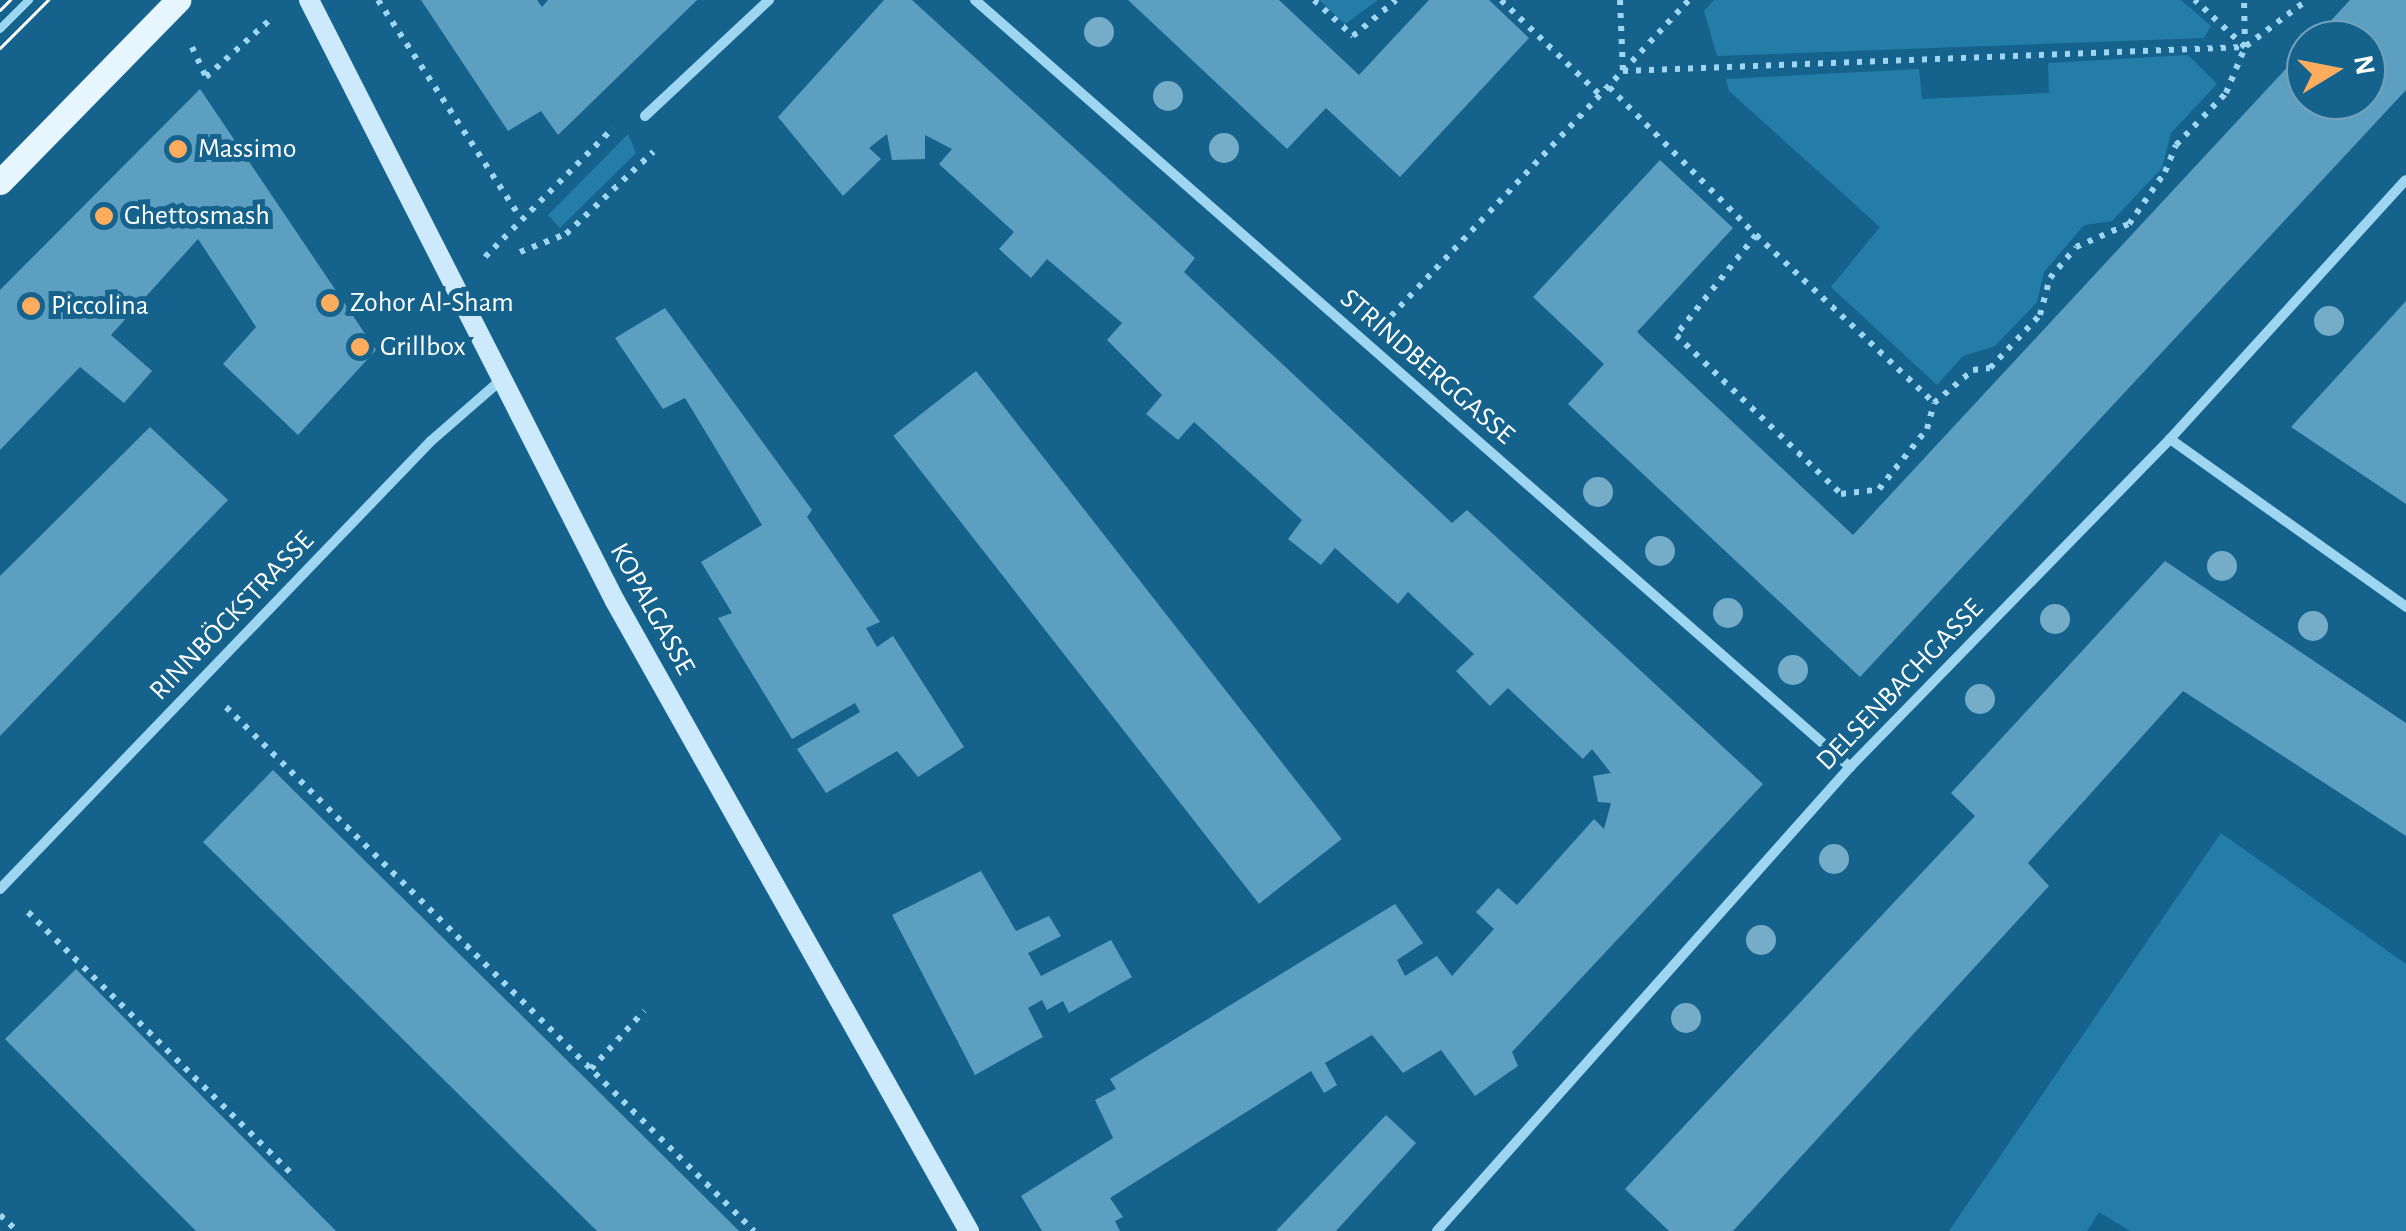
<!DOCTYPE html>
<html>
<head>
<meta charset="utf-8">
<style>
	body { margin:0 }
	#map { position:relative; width:2406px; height:1231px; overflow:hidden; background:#15638c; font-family:"Alegreya Sans",sans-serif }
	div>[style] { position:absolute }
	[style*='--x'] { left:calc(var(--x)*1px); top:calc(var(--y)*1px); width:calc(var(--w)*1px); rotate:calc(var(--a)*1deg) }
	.green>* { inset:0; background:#247da9 }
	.building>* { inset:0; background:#5c9fc1; transform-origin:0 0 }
	.path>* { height:6px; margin-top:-3px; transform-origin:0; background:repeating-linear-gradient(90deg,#9ed5f0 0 5px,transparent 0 13px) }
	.lane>* { height:8px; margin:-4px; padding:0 4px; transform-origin:4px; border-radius:4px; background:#9ed5f0 }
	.street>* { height:10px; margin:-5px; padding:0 5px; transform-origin:5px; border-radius:5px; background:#9ed5f0 }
	.secondary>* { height:20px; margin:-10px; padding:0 10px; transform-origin:10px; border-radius:10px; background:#cceafb }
	.primary>* { height:25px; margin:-12.5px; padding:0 12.5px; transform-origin:12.5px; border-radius:12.5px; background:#e7f5ff }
	.tram>* { height:2.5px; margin:-1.25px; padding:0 1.25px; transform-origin:1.25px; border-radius:1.25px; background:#fff }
	.trees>* { width:30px; height:30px; margin:-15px; border-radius:50%; background:#75adc9 }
	.dots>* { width:28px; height:28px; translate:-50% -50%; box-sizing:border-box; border:5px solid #15638c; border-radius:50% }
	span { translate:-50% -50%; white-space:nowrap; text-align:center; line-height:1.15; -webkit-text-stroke:10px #15638c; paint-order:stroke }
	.poi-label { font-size:28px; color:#fff }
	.left { translate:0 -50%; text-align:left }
	.street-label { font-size:28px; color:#fff }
	.north { position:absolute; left:2286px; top:20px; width:100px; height:100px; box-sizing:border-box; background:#15638c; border:2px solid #73a1ba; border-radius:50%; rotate:80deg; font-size:28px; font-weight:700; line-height:40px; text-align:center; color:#fff }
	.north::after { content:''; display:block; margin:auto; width:35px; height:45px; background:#ffad5d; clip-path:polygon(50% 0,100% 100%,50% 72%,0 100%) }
</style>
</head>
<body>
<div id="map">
	<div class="green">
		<i style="clip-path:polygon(1319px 0,1378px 0,1345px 24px)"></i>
		<i style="clip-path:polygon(1714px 0,2181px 0,2211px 26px,2204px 38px,1717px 56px,1704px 11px)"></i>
		<i style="clip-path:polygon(2188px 55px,2217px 84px,2171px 133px,2162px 168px,2112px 221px,2084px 225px,2044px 272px,2037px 302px,1995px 346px,1963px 356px,1937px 385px,1831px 287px,1880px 227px,1729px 91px,1726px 79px,1919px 69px,1922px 99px,2049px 93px,2048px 63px)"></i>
		<i style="clip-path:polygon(628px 134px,636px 153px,560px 228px,548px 215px)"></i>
		<i style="clip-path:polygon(2221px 833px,2406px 964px,2406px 1231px,2130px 1231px,2099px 1212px,2087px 1231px,1949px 1231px)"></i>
	</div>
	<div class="building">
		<i style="clip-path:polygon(421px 0,537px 0,542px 7px,548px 0,697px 0,558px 135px,541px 111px,508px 131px)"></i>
		<i style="clip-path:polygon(884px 0,912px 0,1195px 258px,1184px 272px,1452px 523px,1467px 510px,1763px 784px,1512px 1052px,1518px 1066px,1475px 1096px,1441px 1050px,1403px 1073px,1372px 1035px,1325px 1063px,1337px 1085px,1324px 1093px,1311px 1071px,1110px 1198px,1123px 1217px,1115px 1221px,1120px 1231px,1042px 1231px,1021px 1196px,1113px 1138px,1095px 1100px,1116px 1089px,1110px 1079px,1395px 904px,1423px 943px,1397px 960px,1405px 976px,1437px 956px,1452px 976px,1494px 929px,1476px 912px,1498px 888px,1517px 905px,1594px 819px,1604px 829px,1611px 803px,1598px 802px,1593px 776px,1611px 773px,1592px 749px,1583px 759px,1508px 688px,1490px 706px,1456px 671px,1474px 654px,1408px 592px,1398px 604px,1335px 548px,1321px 565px,1288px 539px,1302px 520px,1194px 422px,1178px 440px,1146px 414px,1162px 395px,1107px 340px,1122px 323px,1047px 259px,1031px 278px,999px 249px,1014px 232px,939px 164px,952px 149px,925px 135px,925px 159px,892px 160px,887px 134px,869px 148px,881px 159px,843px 196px,778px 117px)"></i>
		<i style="clip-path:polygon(1128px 0,1279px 0,1359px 75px,1429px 0,1489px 0,1529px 38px,1400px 177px,1326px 108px,1287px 149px)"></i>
		<i style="clip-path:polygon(2350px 0,2406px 0,2406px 90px,1860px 677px,1568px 404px,1604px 364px,1533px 297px,1660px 160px,1733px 228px,1637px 332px,1853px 535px,2306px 47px,2306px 100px,2366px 100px,2366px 40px,2313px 40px)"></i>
		<i style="clip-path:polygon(200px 89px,376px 350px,298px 435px,223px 364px,256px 327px,198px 239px,111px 335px,152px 371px,124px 403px,80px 367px,0 450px,0 290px)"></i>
		<i style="clip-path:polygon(2406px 301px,2406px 504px,2291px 427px)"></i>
		<i style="clip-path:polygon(665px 308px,812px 510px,807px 517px,880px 622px,866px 628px,877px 647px,893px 636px,964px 747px,918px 777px,897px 751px,826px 793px,797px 749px,860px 712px,855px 703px,792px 739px,718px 618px,732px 613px,701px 562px,762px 525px,685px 398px,663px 409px,615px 338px)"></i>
		<i style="left:976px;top:371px;width:594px;height:105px;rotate:52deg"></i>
		<i style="clip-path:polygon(150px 427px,228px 500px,0 736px,0 576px)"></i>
		<i style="clip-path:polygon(2165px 561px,2406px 723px,2406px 836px,2183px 691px,2028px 863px,2049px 886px,1733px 1231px,1669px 1231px,1625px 1189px,1975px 816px,1951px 793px)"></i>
		<i style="clip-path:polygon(273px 770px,586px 1079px,739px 1231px,597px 1231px,203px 842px)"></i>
		<i style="clip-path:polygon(981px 871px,1016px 931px,1049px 916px,1061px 936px,1028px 953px,1041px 976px,1111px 940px,1132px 977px,1069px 1013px,1063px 1001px,1047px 1010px,1042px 1000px,1028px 1008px,1043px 1037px,975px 1075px,892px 915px)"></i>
		<i style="clip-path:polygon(76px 969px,151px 1045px,336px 1231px,196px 1231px,145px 1180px,5px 1039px)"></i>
		<i style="clip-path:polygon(1386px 1115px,1416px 1143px,1336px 1231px,1276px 1231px)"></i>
	</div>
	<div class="path">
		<i style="--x:378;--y:0;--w:259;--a:56.8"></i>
		<i style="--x:1314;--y:0;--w:53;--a:42.7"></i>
		<i style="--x:1353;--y:36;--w:56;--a:-39.9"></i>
		<i style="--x:1501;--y:0;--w:137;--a:43.8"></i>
		<i style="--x:1620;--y:0;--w:71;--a:87.6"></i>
		<i style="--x:1623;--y:71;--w:97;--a:-47.1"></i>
		<i style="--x:2246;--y:46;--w:76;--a:-37"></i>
		<i style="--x:192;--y:47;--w:33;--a:65"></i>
		<i style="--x:206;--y:77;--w:90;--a:-41.8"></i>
		<i style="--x:1609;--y:87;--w:209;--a:45.2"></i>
		<i style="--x:1756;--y:235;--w:128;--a:128.7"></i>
		<i style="--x:1676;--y:335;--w:229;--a:43.9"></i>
		<i style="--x:1841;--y:494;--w:38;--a:-7"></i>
		<i style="--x:1879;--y:489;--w:77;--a:-51.3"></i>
		<i style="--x:1927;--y:429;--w:27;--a:-75"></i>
		<i style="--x:1934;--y:403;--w:51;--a:-40.2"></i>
		<i style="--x:1973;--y:370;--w:17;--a:-7"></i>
		<i style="--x:1990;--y:368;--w:73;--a:-46.7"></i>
		<i style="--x:2040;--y:315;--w:38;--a:-75"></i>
		<i style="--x:2050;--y:278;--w:40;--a:-50"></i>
		<i style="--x:2076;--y:247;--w:58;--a:-23.5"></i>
		<i style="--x:2129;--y:224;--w:63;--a:-55.3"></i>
		<i style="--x:2165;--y:172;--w:29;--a:-68"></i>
		<i style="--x:2176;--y:145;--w:72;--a:-46.1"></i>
		<i style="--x:2226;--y:93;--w:50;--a:-67.6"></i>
		<i style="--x:2245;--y:47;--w:47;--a:-91.2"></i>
		<i style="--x:1756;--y:235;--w:245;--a:43.3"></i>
		<i style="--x:520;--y:252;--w:49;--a:-21.4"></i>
		<i style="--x:566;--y:234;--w:120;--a:-43.3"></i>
		<i style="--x:485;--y:257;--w:182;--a:-45.2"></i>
		<i style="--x:1391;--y:316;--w:337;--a:-46.6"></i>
		<i style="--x:1623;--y:71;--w:622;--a:-2.21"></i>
		<i style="--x:2245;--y:47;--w:69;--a:-136.8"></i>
		<i style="--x:226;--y:707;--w:744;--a:44.78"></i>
		<i style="--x:28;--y:912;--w:372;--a:44.8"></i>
		<i style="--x:591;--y:1069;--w:79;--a:-47.6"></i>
		<i style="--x:0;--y:1215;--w:23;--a:43"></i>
	</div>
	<div class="lane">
		<i style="--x:0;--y:29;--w:41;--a:-45"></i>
	</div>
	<div class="street">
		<i style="--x:975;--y:0;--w:1164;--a:41.24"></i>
		<i style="--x:645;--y:116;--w:170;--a:-43.1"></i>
		<i style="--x:2170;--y:439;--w:290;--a:35.4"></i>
		<i style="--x:0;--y:889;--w:622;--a:-46.11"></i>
		<i style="--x:431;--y:441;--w:93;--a:-41.1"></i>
		<i style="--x:1437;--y:1231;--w:621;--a:-48.33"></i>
		<i style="--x:1850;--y:767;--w:458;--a:-45.7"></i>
		<i style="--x:2170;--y:439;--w:350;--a:-47.7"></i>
	</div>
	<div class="secondary">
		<i style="--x:309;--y:0;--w:674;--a:63.02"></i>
		<i style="--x:615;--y:601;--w:723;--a:60.67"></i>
	</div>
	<div class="primary">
		<i style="--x:0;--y:182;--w:255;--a:-45.6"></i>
	</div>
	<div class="tram">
		<i style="--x:0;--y:10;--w:14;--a:-45"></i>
		<i style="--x:0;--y:48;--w:68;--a:-45"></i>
	</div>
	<div class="trees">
		<i style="left:1099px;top:32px"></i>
		<i style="left:1168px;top:96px"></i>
		<i style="left:1224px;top:148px"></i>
		<i style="left:2329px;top:321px"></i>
		<i style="left:1598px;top:492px"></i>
		<i style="left:1660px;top:551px"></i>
		<i style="left:2222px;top:566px"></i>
		<i style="left:1728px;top:613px"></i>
		<i style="left:2055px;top:619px"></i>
		<i style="left:2313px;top:626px"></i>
		<i style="left:1793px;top:670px"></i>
		<i style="left:1980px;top:699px"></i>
		<i style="left:1834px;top:859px"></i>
		<i style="left:1761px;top:940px"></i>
		<i style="left:1686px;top:1018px"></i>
	</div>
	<div class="dots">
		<i style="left:178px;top:149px;background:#ffad5d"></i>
		<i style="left:104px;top:216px;background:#ffad5d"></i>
		<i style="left:330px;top:303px;background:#ffad5d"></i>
		<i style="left:31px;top:306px;background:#ffad5d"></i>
		<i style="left:360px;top:347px;background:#ffad5d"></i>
	</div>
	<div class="poi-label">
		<span class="left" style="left:198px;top:149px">Massimo</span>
		<span class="left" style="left:124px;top:216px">Ghettosmash</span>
		<span class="left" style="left:350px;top:303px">Zohor Al-Sham</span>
		<span class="left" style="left:51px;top:306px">Piccolina</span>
		<span class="left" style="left:380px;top:347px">Grillbox</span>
	</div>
	<div class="street-label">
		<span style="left:1427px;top:367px;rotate:41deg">STRINDBERGGASSE</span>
		<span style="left:652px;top:609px;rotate:61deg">KOPALGASSE</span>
		<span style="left:232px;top:616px;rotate:-46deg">RINNBÖCKSTRASSE</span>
		<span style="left:1900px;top:685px;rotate:-46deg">DELSENBACHGASSE</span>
	</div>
	<div class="north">N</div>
</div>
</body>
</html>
